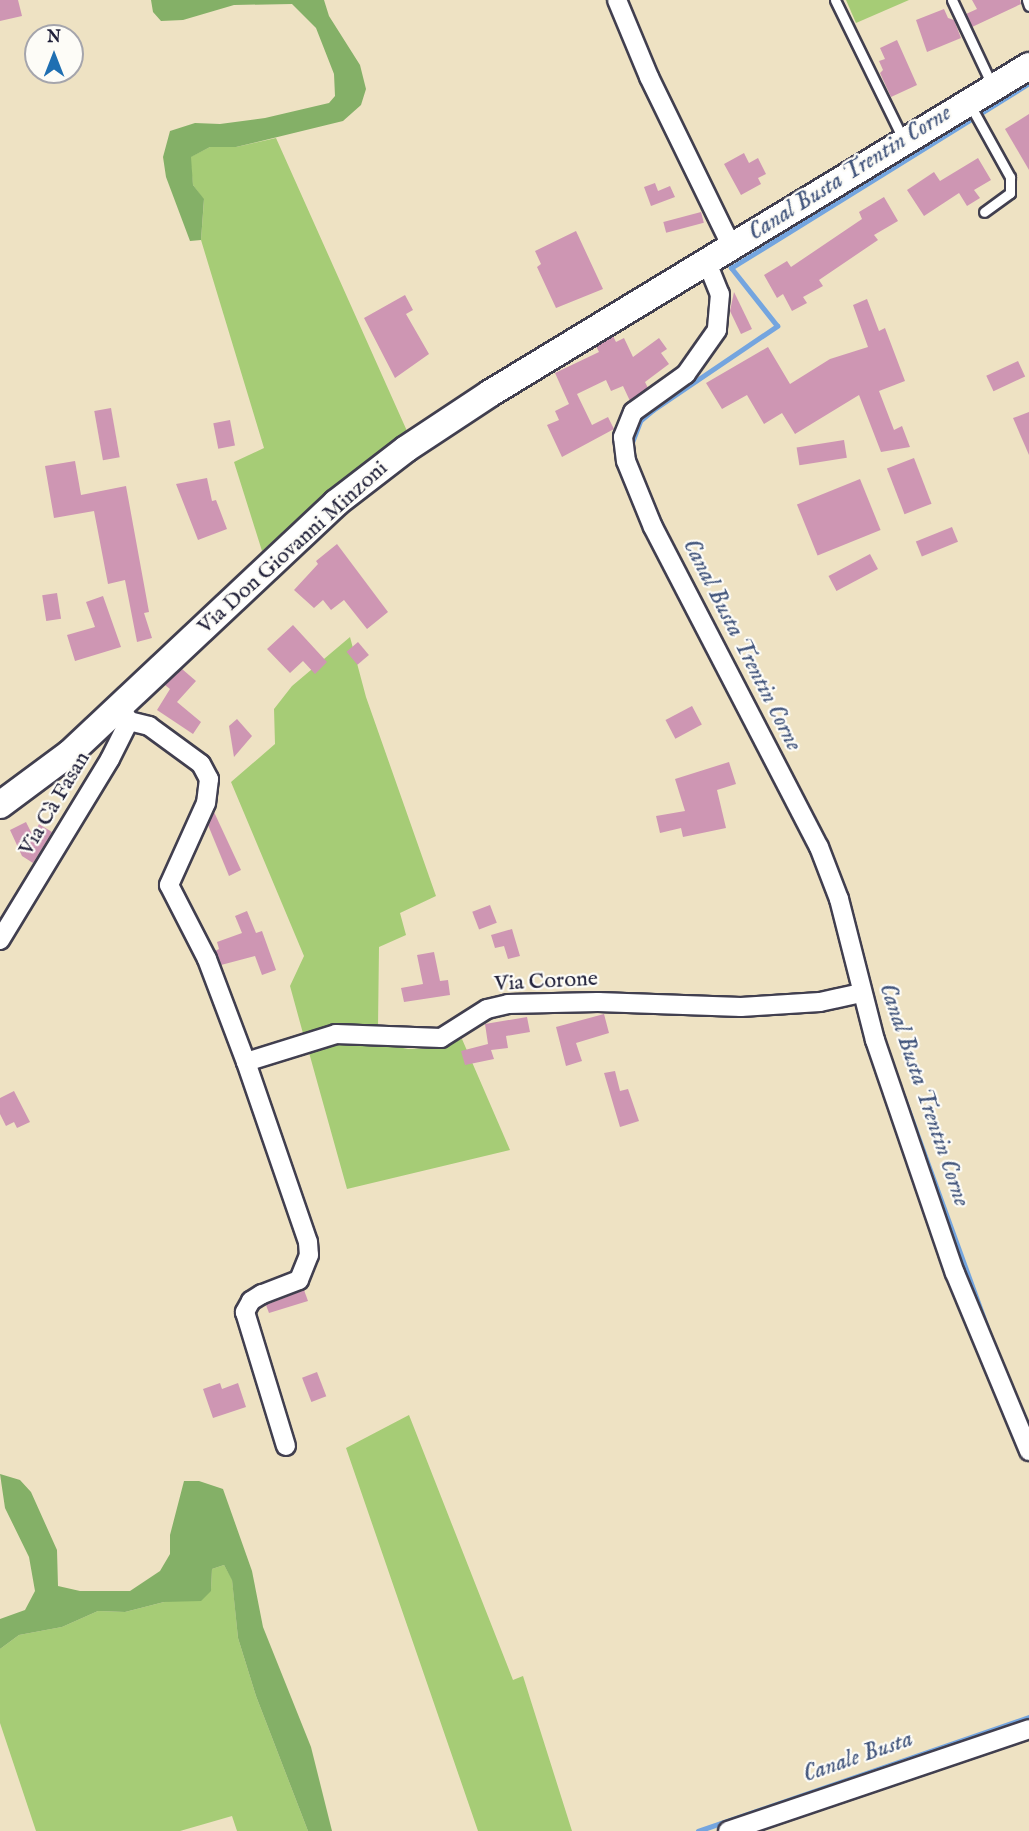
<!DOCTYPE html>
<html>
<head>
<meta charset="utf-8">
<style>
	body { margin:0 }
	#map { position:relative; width:1029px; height:1831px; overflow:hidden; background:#eee2c3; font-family:"IM FELL English",serif }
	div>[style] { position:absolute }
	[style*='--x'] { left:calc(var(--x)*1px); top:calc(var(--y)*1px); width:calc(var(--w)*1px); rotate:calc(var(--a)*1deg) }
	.green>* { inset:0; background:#a6cc76 }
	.forest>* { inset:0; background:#84b067 }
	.stream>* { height:4.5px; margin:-2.25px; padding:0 2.25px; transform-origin:2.25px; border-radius:2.25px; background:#74a5df }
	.building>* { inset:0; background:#ce96b3; transform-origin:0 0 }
	.roads { filter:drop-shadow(2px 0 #413f4f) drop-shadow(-2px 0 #413f4f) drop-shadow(0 2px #413f4f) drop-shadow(0 -2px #413f4f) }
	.lane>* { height:9px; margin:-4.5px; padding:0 4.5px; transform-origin:4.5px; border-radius:4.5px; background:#fff }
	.street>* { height:18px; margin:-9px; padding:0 9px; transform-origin:9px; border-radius:9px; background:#fff }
	.secondary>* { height:26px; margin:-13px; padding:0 13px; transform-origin:13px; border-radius:13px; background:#fff }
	span { translate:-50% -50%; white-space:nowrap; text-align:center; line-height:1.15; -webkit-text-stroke:4.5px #fdfcf7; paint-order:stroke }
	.street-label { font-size:22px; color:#22223b }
	.water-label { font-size:24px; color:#43567d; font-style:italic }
	.north { position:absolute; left:24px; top:24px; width:60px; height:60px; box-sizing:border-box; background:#fdfcf7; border:2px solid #a5a5ac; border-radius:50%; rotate:0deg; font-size:16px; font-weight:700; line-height:24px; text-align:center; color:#22223b }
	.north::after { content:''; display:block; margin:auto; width:21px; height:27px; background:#1f6fb2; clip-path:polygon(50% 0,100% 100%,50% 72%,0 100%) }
</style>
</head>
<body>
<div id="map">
	<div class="green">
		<i style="clip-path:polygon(846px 0,909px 0,856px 23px)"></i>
		<i style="clip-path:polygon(276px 138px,407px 431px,350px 473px,262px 551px,234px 462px,264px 448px,201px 240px,204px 200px,193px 185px,190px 157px,210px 147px,236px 147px)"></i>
		<i style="clip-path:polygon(350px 637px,366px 697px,436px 896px,400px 913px,406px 935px,379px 947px,378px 1027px,304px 1037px,290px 986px,304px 956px,231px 782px,275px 744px,274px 709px,292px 686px)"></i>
		<i style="clip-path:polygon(357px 1039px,408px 1049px,439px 1048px,462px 1039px,510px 1150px,347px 1189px,308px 1049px)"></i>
		<i style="clip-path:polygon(409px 1415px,513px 1680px,523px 1676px,572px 1831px,478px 1831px,346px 1448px)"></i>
		<i style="clip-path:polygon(224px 1565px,232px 1579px,238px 1638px,256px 1696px,308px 1831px,237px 1831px,232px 1816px,180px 1831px,36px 1831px,0 1723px,0 1649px,19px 1635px,62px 1627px,98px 1611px,125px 1612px,211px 1590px,212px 1569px)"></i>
	</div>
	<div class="forest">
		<i style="clip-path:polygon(151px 0,324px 0,329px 16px,360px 65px,366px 89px,361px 105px,343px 121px,236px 147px,210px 147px,191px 157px,193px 185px,204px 199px,201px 240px,190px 241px,166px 177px,163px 157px,170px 131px,195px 123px,220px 124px,265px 118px,329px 103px,335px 96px,334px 74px,316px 28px,292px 4px,234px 5px,183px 20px,161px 21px,153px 12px)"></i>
		<i style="clip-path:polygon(0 1474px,20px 1480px,31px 1492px,57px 1550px,58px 1586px,80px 1591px,130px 1591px,160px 1571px,170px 1554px,170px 1535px,184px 1481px,199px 1481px,223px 1489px,252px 1571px,263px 1627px,311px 1747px,332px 1831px,308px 1831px,256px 1696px,238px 1638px,232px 1580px,224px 1565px,212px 1569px,211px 1591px,201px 1601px,164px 1602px,125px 1612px,98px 1611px,62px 1627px,19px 1635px,0 1649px,0 1619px,25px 1610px,35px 1591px,29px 1557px,5px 1508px)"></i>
	</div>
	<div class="stream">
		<i style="--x:631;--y:445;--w:26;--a:-69"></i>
		<i style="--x:640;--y:421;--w:17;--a:-40"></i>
		<i style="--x:653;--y:410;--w:150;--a:-34.1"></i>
		<i style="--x:777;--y:326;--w:74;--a:-128.4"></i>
		<i style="--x:731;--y:268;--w:351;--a:-31.8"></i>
		<i style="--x:656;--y:512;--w:21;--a:65"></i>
		<i style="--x:904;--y:1097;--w:258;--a:70.1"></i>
		<i style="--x:698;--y:1831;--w:350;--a:-19"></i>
	</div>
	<div class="building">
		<i style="clip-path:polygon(0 0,18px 0,22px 16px,0 21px)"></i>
		<i style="clip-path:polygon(972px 0,1020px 0,1021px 4px,972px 27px,966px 14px,977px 9px)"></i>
		<i style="clip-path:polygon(944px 9px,948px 18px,954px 20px,961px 38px,927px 52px,916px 20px)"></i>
		<i style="clip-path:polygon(897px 40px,917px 85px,891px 97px,880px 73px,883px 70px,879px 61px,885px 59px,880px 48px)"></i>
		<i style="clip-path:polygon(1029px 114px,1029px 170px,1005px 129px)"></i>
		<i style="clip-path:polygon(744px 153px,749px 163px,758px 158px,766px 174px,758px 178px,761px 184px,741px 195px,724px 164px)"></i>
		<i style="clip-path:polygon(978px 158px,991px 180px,974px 190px,980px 198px,967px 206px,959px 193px,924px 216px,907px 190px,934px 172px,940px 181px)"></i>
		<i style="clip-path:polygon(655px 183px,658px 191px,670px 186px,675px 197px,651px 206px,644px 187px)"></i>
		<i style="clip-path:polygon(884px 197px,898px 221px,874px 235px,878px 240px,819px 280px,823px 286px,803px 297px,807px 303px,792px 311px,783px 294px,777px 298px,764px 275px,787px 261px,791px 267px,862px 219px,859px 212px)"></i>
		<i style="left:701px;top:212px;width:11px;height:39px;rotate:75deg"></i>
		<i style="clip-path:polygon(576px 231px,603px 289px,556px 308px,537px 267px,541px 264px,535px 251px)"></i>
		<i style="clip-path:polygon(734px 292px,752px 329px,741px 334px,730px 311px)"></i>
		<i style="clip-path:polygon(405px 295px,413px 310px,406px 314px,429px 354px,395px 378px,364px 318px)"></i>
		<i style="clip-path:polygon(867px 299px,879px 331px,885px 328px,905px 381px,879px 391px,894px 430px,902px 426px,910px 447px,881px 452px,859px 395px,795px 434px,782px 413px,764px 424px,747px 395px,722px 409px,706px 383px,768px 347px,790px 384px,830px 359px,868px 347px,853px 305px)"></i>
		<i style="clip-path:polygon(613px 336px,616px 342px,624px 338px,633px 357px,659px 338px,667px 349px,661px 353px,669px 364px,645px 382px,648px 388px,630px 401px,623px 386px,611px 391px,606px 380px,577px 394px,592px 425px,608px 417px,614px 429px,562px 457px,547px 425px,559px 420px,555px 411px,569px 404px,555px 373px,599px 352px,596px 346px)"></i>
		<i style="left:1018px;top:361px;width:17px;height:35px;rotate:65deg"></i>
		<i style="left:111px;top:408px;width:50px;height:17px;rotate:80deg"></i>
		<i style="clip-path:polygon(1029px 412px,1029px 455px,1013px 418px)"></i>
		<i style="left:230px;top:420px;width:26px;height:17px;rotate:79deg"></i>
		<i style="left:844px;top:440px;width:18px;height:48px;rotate:81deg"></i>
		<i style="left:914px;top:458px;width:49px;height:29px;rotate:69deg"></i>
		<i style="clip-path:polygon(75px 461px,81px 495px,126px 486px,149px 612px,144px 613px,152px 638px,137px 642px,125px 580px,108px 584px,94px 511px,54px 518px,45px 466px)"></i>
		<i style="clip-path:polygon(207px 478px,212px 501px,216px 500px,227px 529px,198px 540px,176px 484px)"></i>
		<i style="left:860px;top:479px;width:55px;height:68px;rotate:68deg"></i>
		<i style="left:952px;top:527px;width:16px;height:39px;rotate:68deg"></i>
		<i style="clip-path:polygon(337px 544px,388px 612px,367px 629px,344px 600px,331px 610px,323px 600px,314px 608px,294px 590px,318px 564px,316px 561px)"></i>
		<i style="left:870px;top:554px;width:17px;height:47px;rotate:62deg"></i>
		<i style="left:57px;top:593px;width:26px;height:15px;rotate:81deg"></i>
		<i style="clip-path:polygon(103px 596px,121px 647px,75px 661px,67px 635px,95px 627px,86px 602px)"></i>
		<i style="clip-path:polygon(293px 625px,327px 662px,315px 674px,303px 661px,290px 673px,267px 649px)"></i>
		<i style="left:358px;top:642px;width:17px;height:15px;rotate:50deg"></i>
		<i style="clip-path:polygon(182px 669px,196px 681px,177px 702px,201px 722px,193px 734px,157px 710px,170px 689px,165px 685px)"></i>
		<i style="left:692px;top:706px;width:21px;height:30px;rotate:62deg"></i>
		<i style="clip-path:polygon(237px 719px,252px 736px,234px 757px,229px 726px)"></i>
		<i style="clip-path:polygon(729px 762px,736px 784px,717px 790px,726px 828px,683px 837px,681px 828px,660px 833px,656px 816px,685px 811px,675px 779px)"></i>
		<i style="clip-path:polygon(214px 812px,241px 870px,229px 876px,208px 825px)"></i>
		<i style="clip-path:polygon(26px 822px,33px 836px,39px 824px,52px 832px,33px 863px,22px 856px,10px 830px)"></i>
		<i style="left:490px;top:905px;width:19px;height:19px;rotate:69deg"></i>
		<i style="clip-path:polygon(247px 911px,256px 933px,262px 931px,276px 970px,262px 975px,255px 956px,221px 965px,215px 951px,219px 949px,217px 942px,242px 933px,235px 916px)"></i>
		<i style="clip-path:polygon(512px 929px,520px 956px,508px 959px,504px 946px,495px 948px,491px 935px)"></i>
		<i style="clip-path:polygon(434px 952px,440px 981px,448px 980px,450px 995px,404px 1002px,401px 988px,423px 984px,417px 955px)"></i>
		<i style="clip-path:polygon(604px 1014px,609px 1033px,576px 1043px,582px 1061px,566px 1066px,556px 1027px)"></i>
		<i style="clip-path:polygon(527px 1017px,530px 1032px,506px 1036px,508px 1048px,491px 1050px,494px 1059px,465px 1065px,461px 1051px,488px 1044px,485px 1024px)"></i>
		<i style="clip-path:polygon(615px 1071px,620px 1091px,628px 1089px,639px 1121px,620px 1127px,604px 1073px)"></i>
		<i style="clip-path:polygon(14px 1091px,30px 1122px,17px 1128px,14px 1122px,6px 1126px,0 1114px,0 1098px)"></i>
		<i style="clip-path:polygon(304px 1290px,308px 1301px,269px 1313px,266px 1305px)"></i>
		<i style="left:317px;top:1372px;width:26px;height:16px;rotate:69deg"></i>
		<i style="clip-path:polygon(220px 1383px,222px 1389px,238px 1383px,246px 1407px,213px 1418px,203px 1389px)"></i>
	</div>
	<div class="roads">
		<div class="lane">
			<i style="--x:835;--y:0;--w:157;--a:63.9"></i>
			<i style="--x:952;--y:0;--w:94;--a:64.8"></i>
			<i style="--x:1027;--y:0;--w:6;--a:72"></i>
			<i style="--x:969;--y:103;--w:85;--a:61"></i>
			<i style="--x:1010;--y:177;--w:16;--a:90"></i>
			<i style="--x:1010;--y:193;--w:32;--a:144"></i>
		</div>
		<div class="street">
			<i style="--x:617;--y:0;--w:83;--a:67.4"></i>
			<i style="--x:649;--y:77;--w:187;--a:64"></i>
			<i style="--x:706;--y:260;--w:37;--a:68"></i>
			<i style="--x:720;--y:294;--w:36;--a:95"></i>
			<i style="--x:717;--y:330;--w:54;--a:125.2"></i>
			<i style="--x:686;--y:374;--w:65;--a:144.4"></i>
			<i style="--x:633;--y:412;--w:27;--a:112"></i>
			<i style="--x:623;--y:437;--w:24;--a:83"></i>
			<i style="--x:626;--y:461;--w:71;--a:67.8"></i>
			<i style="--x:653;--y:527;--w:360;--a:62.6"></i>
			<i style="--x:819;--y:847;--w:56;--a:69"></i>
			<i style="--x:839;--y:899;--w:146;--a:75.7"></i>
			<i style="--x:875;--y:1040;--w:246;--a:71.1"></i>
			<i style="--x:955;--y:1273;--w:193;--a:67.4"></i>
			<i style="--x:120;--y:707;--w:17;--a:57"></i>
			<i style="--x:129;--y:721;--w:21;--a:14"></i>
			<i style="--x:149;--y:726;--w:64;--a:36.2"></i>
			<i style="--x:201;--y:764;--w:17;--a:62"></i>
			<i style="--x:209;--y:779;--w:24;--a:97"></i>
			<i style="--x:206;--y:803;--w:90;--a:114.3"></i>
			<i style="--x:169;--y:885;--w:83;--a:62.8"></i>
			<i style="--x:207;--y:959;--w:110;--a:69.3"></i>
			<i style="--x:246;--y:1062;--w:94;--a:-17.3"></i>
			<i style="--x:336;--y:1034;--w:105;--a:2.2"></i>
			<i style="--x:441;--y:1038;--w:54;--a:-32.2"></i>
			<i style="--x:487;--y:1009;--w:22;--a:-13"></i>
			<i style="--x:508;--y:1004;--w:90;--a:-1.3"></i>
			<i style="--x:598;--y:1002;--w:143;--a:2"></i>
			<i style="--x:741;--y:1007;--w:79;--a:-3.6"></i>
			<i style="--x:820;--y:1002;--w:42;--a:-12.4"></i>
			<i style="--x:0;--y:940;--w:212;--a:-58.7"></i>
			<i style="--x:110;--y:759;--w:42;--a:-63.4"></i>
			<i style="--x:246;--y:1062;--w:190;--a:71"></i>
			<i style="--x:308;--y:1242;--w:13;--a:86"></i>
			<i style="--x:309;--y:1255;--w:27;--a:112"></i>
			<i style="--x:299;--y:1280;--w:40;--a:159"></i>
			<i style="--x:262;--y:1294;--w:13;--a:148"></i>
			<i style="--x:251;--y:1301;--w:13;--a:119"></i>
			<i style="--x:245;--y:1312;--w:140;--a:73"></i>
			<i style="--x:728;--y:1831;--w:318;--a:-18.7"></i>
		</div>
		<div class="secondary">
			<i style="--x:0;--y:805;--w:87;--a:-36.6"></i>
			<i style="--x:70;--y:753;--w:365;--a:-43.2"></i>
			<i style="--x:336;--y:503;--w:88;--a:-37.6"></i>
			<i style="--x:406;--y:449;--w:100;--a:-33.5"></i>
			<i style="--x:489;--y:394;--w:632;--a:-31.27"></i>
		</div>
	</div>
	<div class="street-label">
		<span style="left:293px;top:548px;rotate:-42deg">Via Don Giovanni Minzoni</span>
		<span style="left:55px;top:804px;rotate:-59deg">Via Cà Fasan</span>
		<span style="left:546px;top:982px;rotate:-3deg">Via Corone</span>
	</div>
	<div class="water-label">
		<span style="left:850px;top:173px;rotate:-32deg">Canal Busta Trentin Corne</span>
		<span style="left:742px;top:645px;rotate:63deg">Canal Busta Trentin Corne</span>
		<span style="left:924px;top:1095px;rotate:71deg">Canal Busta Trentin Corne</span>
		<span style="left:858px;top:1757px;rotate:-19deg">Canale Busta</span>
	</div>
	<div class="north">N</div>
</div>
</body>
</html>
